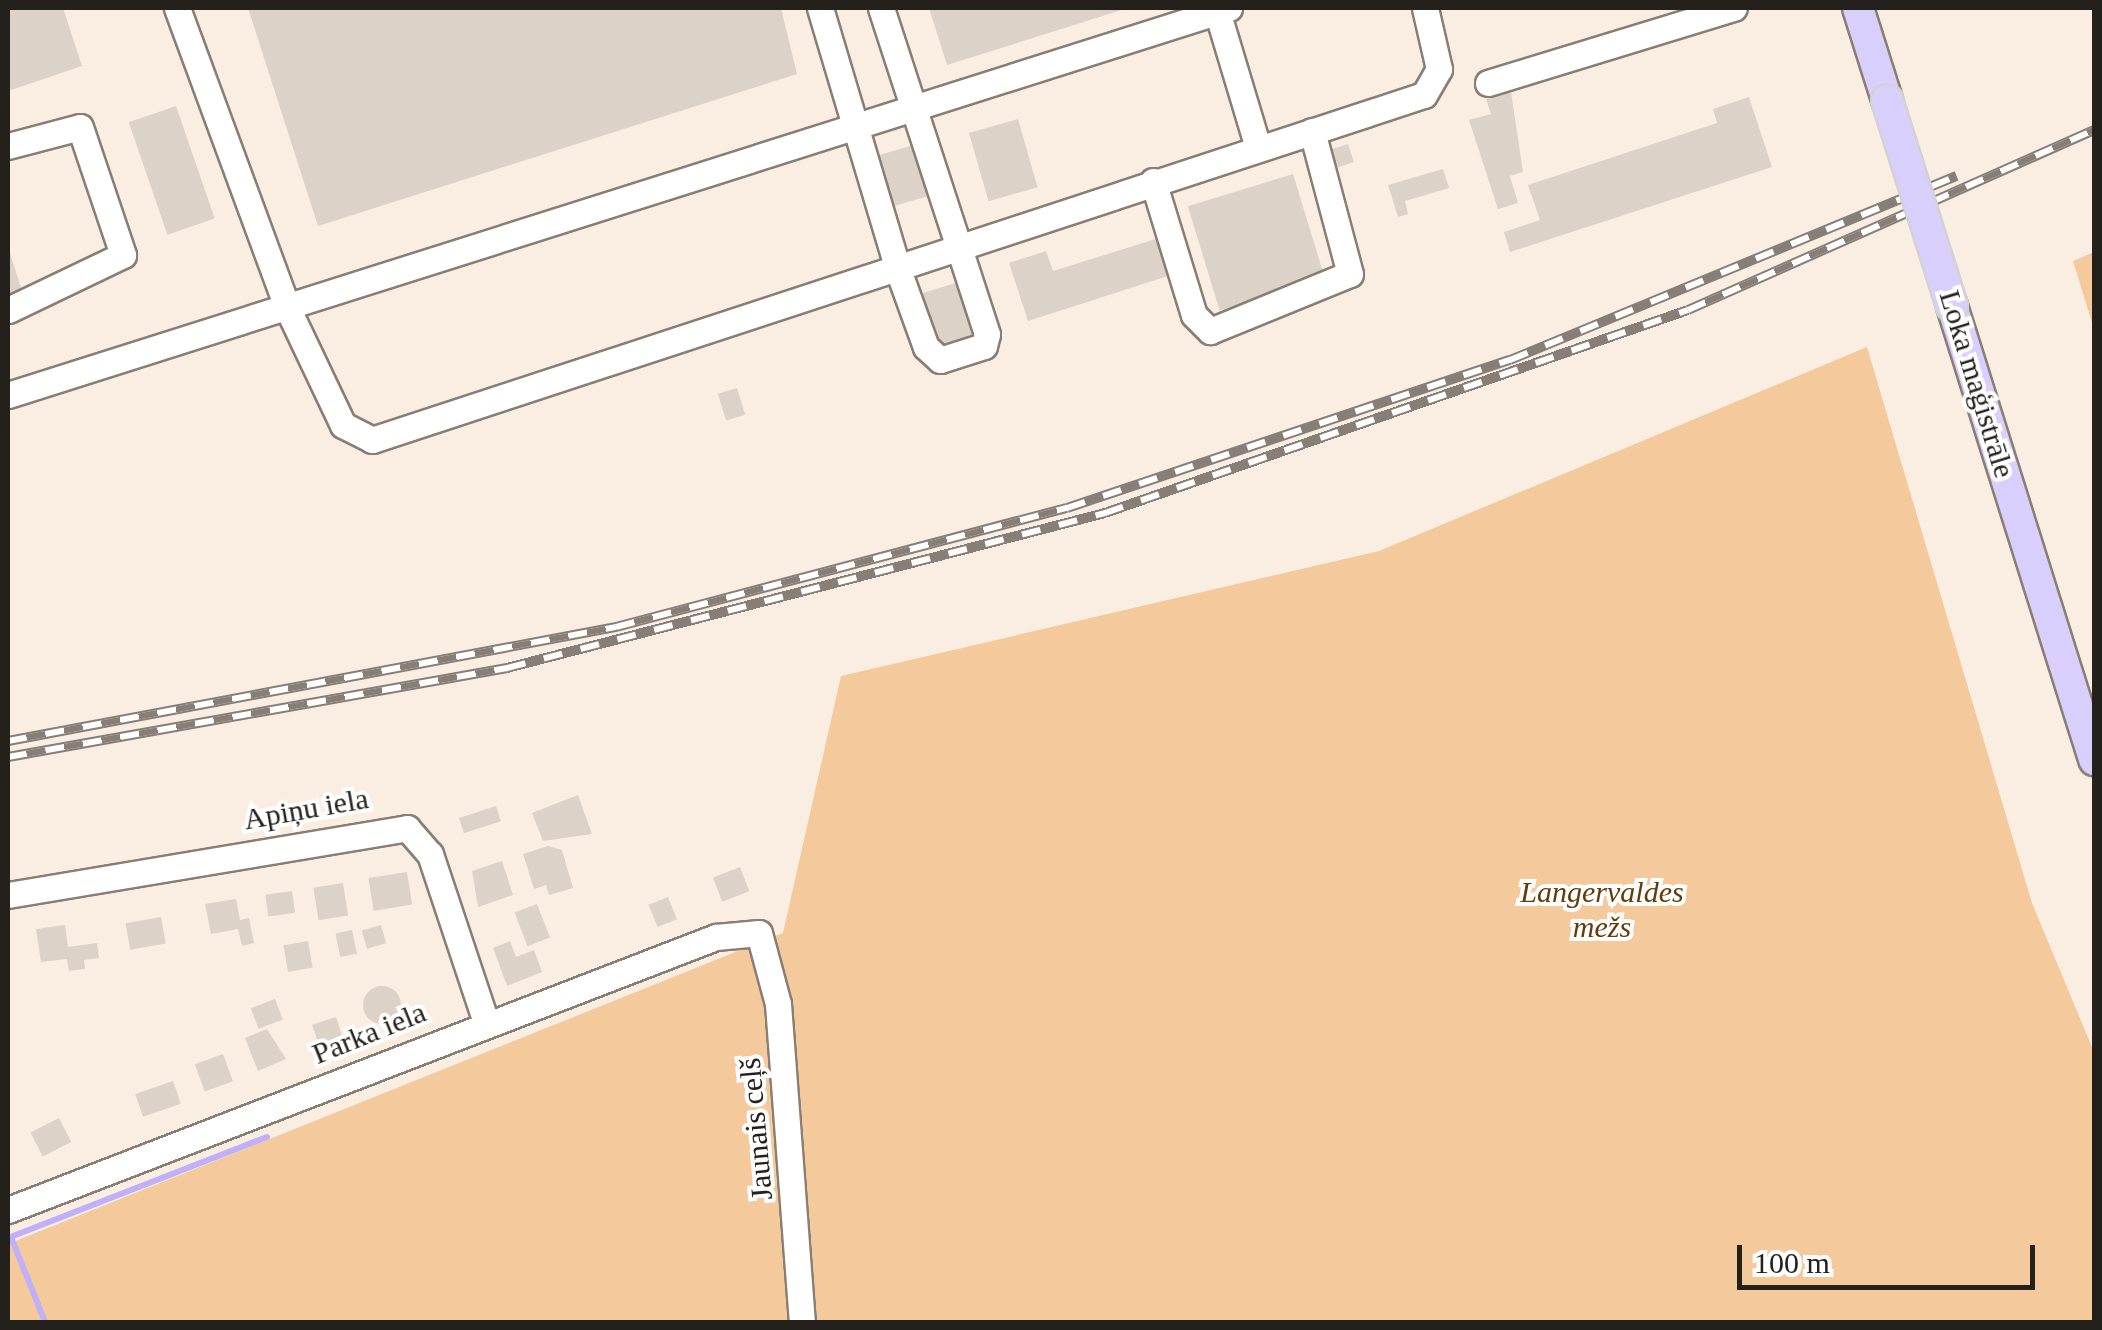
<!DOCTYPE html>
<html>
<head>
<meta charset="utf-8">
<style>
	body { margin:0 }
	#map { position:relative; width:2102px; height:1330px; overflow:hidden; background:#faeee2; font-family:Georgia,serif }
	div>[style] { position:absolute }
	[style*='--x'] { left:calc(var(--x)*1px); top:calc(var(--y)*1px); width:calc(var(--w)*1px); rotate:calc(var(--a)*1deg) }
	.green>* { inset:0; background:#f4c99b }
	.stream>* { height:6px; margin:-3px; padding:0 3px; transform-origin:3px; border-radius:3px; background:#c0b0fa }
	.building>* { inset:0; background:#ddd2c7; transform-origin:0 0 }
	.round { border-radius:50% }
	.roads { filter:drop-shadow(2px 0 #887e73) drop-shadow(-2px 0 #887e73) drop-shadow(0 2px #887e73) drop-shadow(0 -2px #887e73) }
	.minor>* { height:25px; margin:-12.5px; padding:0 12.5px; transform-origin:12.5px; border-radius:12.5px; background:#fff }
	.major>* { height:30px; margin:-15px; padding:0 15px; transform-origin:15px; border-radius:15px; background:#d9cffd }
	.rail>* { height:10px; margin-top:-5px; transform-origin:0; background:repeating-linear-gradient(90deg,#fff 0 19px,#867e77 0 38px); box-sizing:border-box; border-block:2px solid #867e77 }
	.bridges { filter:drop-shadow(2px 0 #d3d2d2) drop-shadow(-2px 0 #d3d2d2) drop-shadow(0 2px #d3d2d2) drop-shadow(0 -2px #d3d2d2) }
	.major-bridge>* { height:30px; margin:-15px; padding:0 15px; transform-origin:15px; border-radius:15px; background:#d9cffd }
	span { translate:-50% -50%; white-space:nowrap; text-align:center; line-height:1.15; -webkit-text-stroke:8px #fff; paint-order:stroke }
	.street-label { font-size:30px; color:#24201c }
	.park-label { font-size:30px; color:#623d08; font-style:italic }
	.frame { position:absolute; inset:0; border:10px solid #24201c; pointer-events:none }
	.scale { position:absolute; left:1737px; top:1245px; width:298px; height:45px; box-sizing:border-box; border:5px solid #24201c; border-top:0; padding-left:12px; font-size:30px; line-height:35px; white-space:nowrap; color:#24201c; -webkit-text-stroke:8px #fff; paint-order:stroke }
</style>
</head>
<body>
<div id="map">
	<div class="green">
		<i style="clip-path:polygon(2094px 252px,2094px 329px,2073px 261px)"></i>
		<i style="clip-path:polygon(1867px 347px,2032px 903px,2094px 1052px,2094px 1322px,8px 1322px,8px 1244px,783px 933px,841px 676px,1379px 551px)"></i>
	</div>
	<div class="stream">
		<i style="--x:11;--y:1237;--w:92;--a:68.2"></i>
		<i style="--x:8;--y:1238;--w:278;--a:-21.3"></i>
	</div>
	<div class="building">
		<i style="clip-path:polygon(8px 8px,63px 8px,82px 66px,8px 91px)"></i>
		<i style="clip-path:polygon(248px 8px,781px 8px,797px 74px,318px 226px)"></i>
		<i style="clip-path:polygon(929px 8px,1128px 8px,947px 65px)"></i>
		<i style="clip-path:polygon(1511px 92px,1523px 172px,1510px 176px,1518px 203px,1498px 209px,1469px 120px,1491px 114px,1486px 99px)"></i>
		<i style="clip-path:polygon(1749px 97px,1772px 167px,1510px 252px,1504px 232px,1540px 220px,1528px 185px,1717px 123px,1713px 109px)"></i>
		<i style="left:176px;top:106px;width:119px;height:50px;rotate:71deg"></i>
		<i style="left:1018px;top:119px;width:71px;height:51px;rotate:74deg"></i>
		<i style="left:1348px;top:144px;width:19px;height:19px;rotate:72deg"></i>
		<i style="left:914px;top:145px;width:53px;height:40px;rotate:74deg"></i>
		<i style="clip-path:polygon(1443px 169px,1449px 188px,1405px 201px,1408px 214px,1398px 217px,1388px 185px)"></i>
		<i style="left:1293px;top:174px;width:109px;height:110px;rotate:73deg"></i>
		<i style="clip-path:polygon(1159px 238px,1171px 275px,1028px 321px,1009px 263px,1046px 251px,1053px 271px)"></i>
		<i style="clip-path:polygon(8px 247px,24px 297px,8px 302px)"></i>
		<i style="left:959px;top:282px;width:55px;height:38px;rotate:73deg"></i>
		<i style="left:737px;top:388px;width:28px;height:20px;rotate:73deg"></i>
		<i style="clip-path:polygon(578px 795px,592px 834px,543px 841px,532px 813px)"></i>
		<i style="left:496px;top:806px;width:16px;height:39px;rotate:72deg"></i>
		<i style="clip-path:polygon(548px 846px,562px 850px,573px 888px,549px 895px,546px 885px,534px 889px,523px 854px)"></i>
		<i style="clip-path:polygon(502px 861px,513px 895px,478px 907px,472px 871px)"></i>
		<i style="left:740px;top:867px;width:26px;height:29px;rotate:69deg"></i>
		<i style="left:407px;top:872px;width:33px;height:39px;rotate:81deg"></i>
		<i style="left:343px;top:883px;width:33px;height:30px;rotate:81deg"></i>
		<i style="left:292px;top:891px;width:22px;height:27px;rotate:82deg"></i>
		<i style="left:668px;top:897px;width:24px;height:21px;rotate:68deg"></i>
		<i style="clip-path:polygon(236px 899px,240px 920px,249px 918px,254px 943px,242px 946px,238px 929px,211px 934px,205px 904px)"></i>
		<i style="left:537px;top:904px;width:36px;height:24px;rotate:69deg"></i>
		<i style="left:161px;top:917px;width:27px;height:36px;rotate:80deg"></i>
		<i style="clip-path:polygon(65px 925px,68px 947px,97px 943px,99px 958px,84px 960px,85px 969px,69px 971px,67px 959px,41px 962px,36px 929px)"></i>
		<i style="left:381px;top:925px;width:19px;height:20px;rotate:74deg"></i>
		<i style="left:352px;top:930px;width:24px;height:17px;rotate:78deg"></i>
		<i style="left:308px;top:941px;width:27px;height:25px;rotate:80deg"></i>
		<i style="clip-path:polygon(510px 941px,516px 957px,534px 950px,542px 972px,507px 986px,493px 948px)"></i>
		<i class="round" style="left:363px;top:986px;width:38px;height:38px"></i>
		<i style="left:275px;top:999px;width:22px;height:26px;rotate:69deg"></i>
		<i style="left:336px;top:1017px;width:25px;height:25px;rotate:72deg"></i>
		<i style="clip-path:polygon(267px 1029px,286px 1059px,258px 1071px,245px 1038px)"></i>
		<i style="left:223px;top:1054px;width:29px;height:30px;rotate:70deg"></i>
		<i style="left:173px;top:1081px;width:24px;height:40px;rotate:71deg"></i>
		<i style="left:59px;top:1118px;width:27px;height:32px;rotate:63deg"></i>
	</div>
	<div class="roads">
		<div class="minor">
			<i style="--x:177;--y:8;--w:316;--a:69.8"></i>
			<i style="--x:286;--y:305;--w:133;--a:64.6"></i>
			<i style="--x:343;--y:425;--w:33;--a:27"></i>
			<i style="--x:372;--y:440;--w:1107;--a:-18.16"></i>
			<i style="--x:1424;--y:95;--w:30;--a:-60"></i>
			<i style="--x:1439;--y:69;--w:63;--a:-102.9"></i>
			<i style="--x:820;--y:8;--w:270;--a:73.4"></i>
			<i style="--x:897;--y:267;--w:85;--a:70.1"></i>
			<i style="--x:926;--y:347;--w:19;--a:43"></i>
			<i style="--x:940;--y:360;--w:46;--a:-17.7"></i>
			<i style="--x:984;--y:346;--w:12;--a:-76"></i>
			<i style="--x:987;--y:334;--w:343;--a:-108"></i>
			<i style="--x:1217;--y:11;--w:143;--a:73.3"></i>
			<i style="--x:1488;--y:83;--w:257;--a:-17"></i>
			<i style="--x:8;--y:146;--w:74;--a:-14.8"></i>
			<i style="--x:80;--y:127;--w:135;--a:71.4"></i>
			<i style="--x:123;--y:255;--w:127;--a:154.4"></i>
			<i style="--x:1153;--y:181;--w:140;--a:73"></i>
			<i style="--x:1194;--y:315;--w:23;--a:45"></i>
			<i style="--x:1210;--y:331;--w:151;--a:-22.2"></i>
			<i style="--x:1350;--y:274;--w:148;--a:-104.9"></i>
			<i style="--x:8;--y:395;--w:1281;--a:-17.59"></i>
			<i style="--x:8;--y:895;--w:405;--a:-9.5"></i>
			<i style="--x:407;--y:828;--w:35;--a:49"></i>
			<i style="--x:430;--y:854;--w:177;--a:71.6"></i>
			<i style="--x:8;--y:1210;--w:759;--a:-21.09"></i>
			<i style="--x:716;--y:937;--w:43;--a:-5.3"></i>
			<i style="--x:759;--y:933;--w:73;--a:75"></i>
			<i style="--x:778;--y:1004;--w:319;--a:85.7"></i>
		</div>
		<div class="major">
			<i style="--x:1858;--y:8;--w:96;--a:72.5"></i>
			<i style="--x:1952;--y:306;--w:476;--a:72.6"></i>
		</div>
	</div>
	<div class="rail">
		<i style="--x:8;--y:741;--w:619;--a:-10.62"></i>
		<i style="--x:616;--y:627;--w:466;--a:-14.8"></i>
		<i style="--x:1067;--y:508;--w:467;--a:-18.5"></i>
		<i style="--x:1510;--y:360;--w:483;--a:-22.4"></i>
		<i style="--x:8;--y:757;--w:507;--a:-10.11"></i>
		<i style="--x:507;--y:668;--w:618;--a:-14.53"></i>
		<i style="--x:1105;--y:513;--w:617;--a:-19.2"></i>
		<i style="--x:1688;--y:310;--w:444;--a:-23.9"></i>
	</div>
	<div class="bridges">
		<div class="major-bridge">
			<i style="--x:1887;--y:100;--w:216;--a:72.5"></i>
		</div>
	</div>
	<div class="street-label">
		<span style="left:1977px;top:384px;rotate:73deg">Loka maģistrāle</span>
		<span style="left:306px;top:809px;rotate:-10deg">Apiņu iela</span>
		<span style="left:369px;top:1033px;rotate:-22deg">Parka iela</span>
		<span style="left:756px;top:1129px;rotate:-95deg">Jaunais ceļš</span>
	</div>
	<div class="park-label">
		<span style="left:1602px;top:909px">Langervaldes<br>mežs</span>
	</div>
	<div class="frame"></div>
	<div class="scale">100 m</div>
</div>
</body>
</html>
